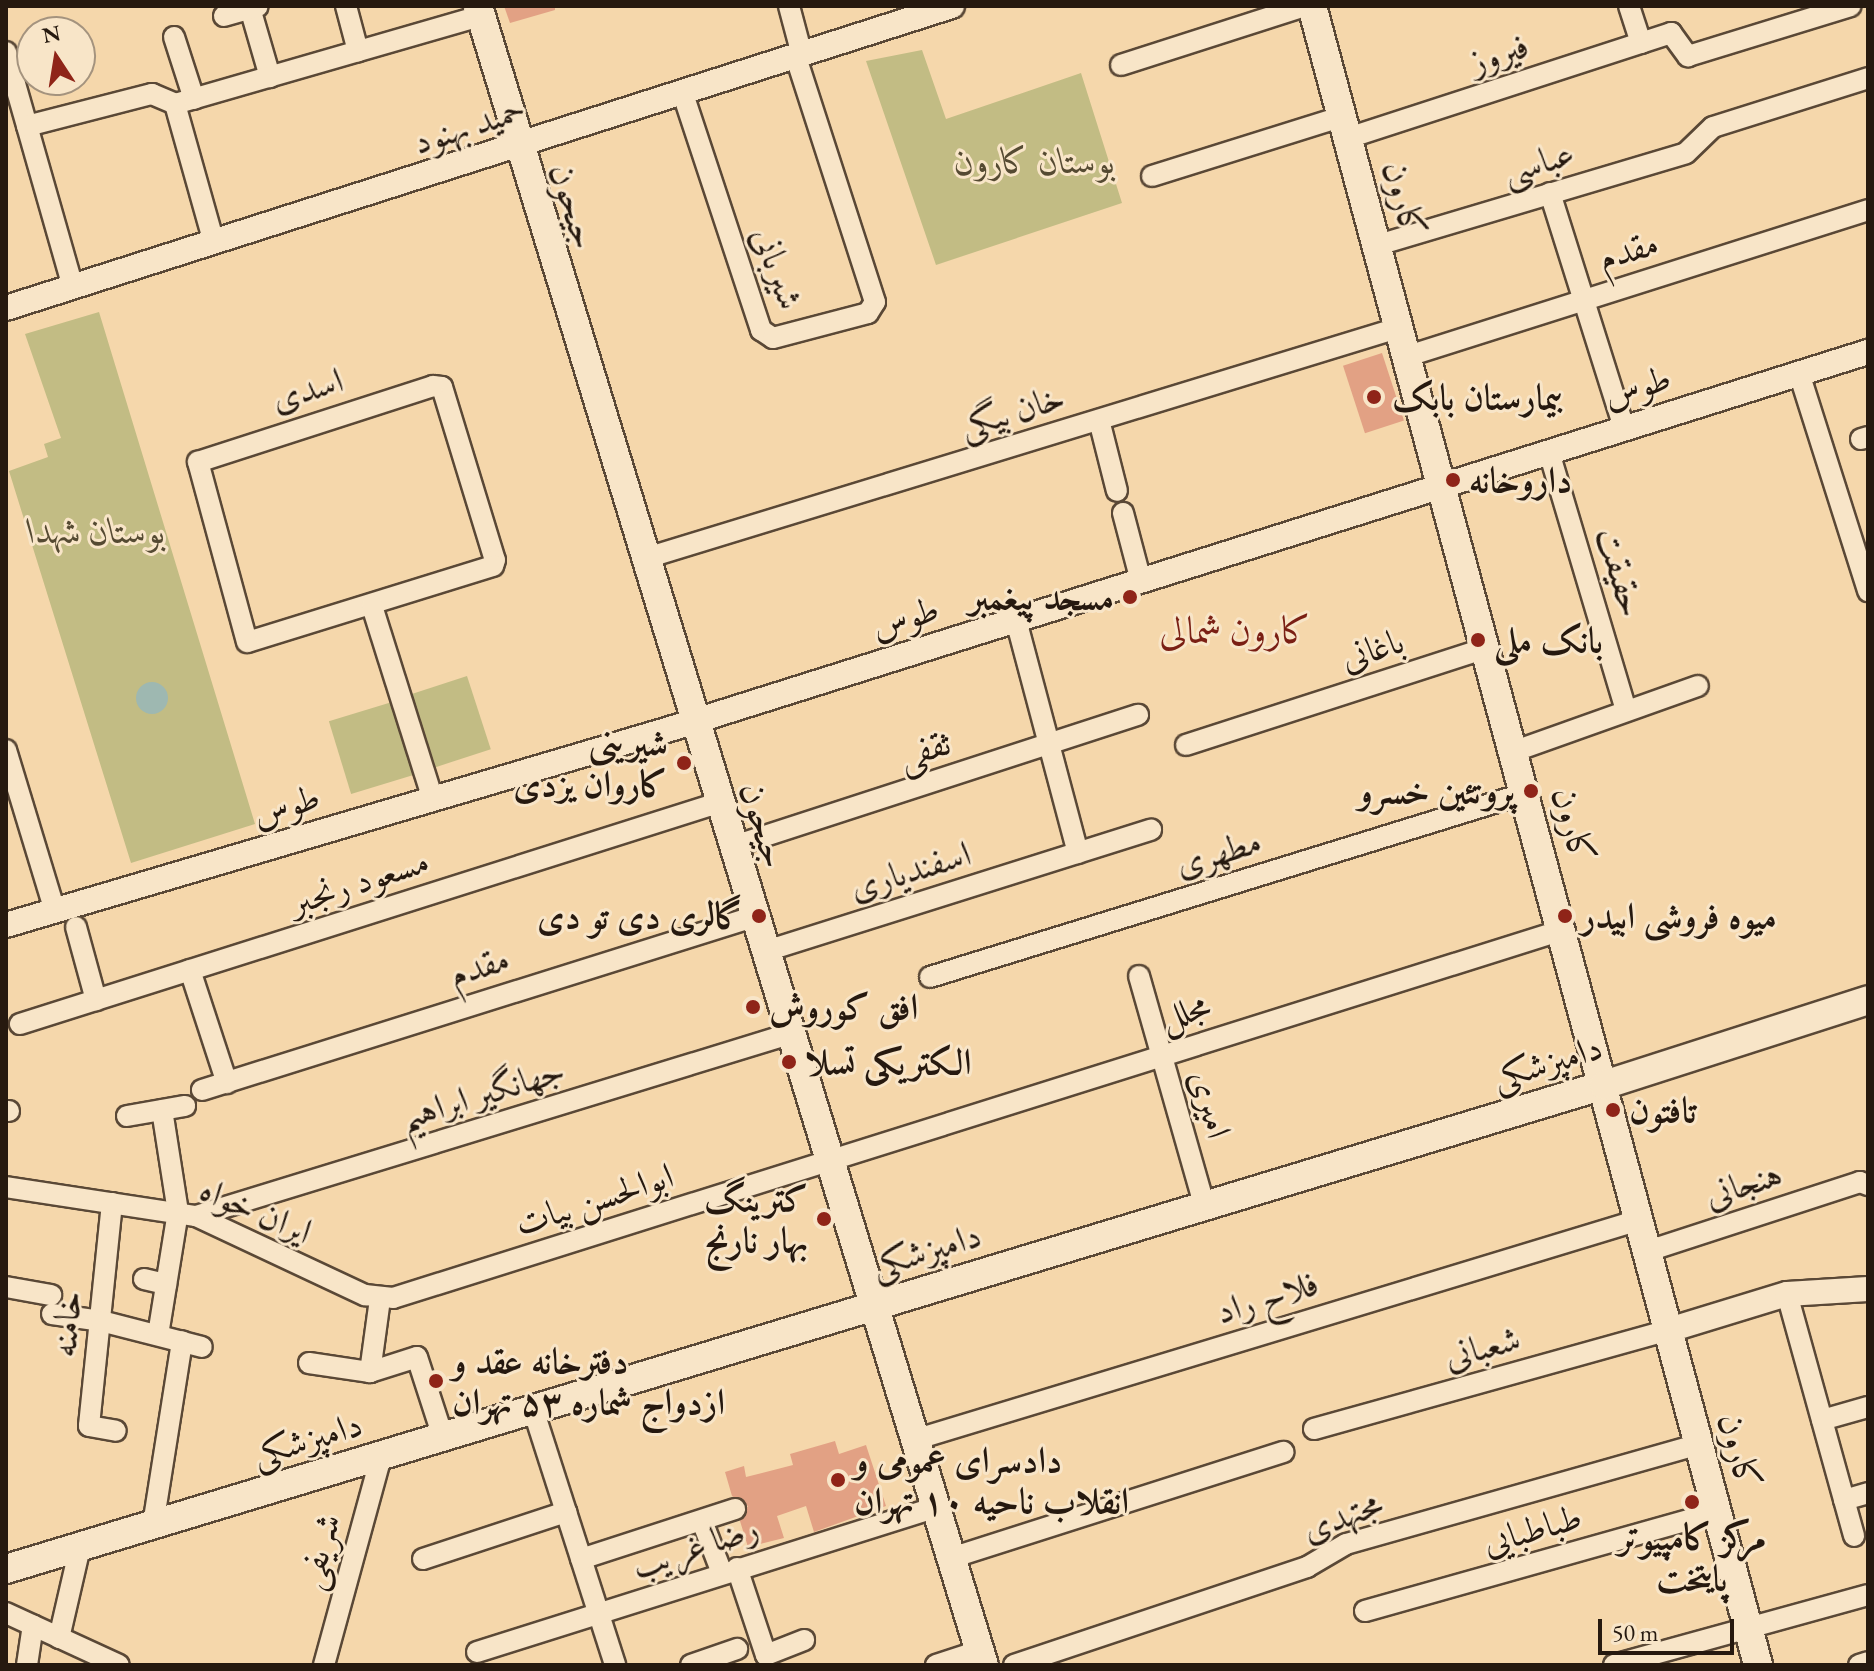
<!DOCTYPE html>
<html>
<head>
<meta charset="utf-8">
<style>
	body { margin:0 }
	#map { position:relative; width:1874px; height:1671px; overflow:hidden; background:#f5d7ab; font-family:"EB Garamond",Amiri,serif }
	div>[style] { position:absolute }
	[style*='--x'] { left:calc(var(--x)*1px); top:calc(var(--y)*1px); width:calc(var(--w)*1px); rotate:calc(var(--a)*1deg) }
	.green>* { inset:0; background:#c2bc84; transform-origin:0 0 }
	.water>* { inset:0; background:#9eb8b1 }
	.round { border-radius:50% }
	.building>* { inset:0; background:#e2a184; transform-origin:0 0 }
	.roads { filter:drop-shadow(2px 0 #5a4836) drop-shadow(-2px 0 #5a4836) drop-shadow(0 2px #5a4836) drop-shadow(0 -2px #5a4836) }
	.minor>* { height:20px; margin:-10px; padding:0 10px; transform-origin:10px; border-radius:10px; background:#f8e5c8 }
	.tertiary>* { height:24px; margin:-12px; padding:0 12px; transform-origin:12px; border-radius:12px; background:#f8e5c8 }
	.secondary>* { height:28px; margin:-14px; padding:0 14px; transform-origin:14px; border-radius:14px; background:#f8e5c8 }
	.dots>* { width:22px; height:22px; translate:-50% -50%; box-sizing:border-box; border:4px solid #f8e5c8; border-radius:50% }
	span { translate:-50% -50%; white-space:nowrap; text-align:center; line-height:1.15; -webkit-text-stroke:6px #f8e5c8; paint-order:stroke }
	.street-label { font-size:36px; color:#26190f }
	.park-label { font-size:36px; color:#554a32; font-style:italic }
	.poi-label { font-size:36px; color:#26190f; font-weight:700 }
	.left { translate:0 -50%; text-align:left }
	.right { translate:-100% -50%; text-align:right }
	.neighbourhood-label { font-size:38px; color:#7a1f14 }
	.frame { position:absolute; inset:0; border:8px solid #26190f; pointer-events:none }
	.north { position:absolute; left:16px; top:16px; width:80px; height:80px; box-sizing:border-box; background:#f8e5c8; border:2px solid #a4937e; border-radius:50%; rotate:348deg; font-size:22px; font-weight:700; line-height:32px; text-align:center; color:#26190f }
	.north::after { content:''; display:block; margin:auto; width:28px; height:36px; background:#8f2418; clip-path:polygon(50% 0,100% 100%,50% 72%,0 100%) }
	.scale { position:absolute; left:1598px; top:1619px; width:136px; height:36px; box-sizing:border-box; border:4px solid #26190f; border-top:0; padding-left:10px; font-size:24px; line-height:28px; white-space:nowrap; color:#26190f; -webkit-text-stroke:6px #f8e5c8; paint-order:stroke }
</style>
</head>
<body>
<div id="map">
	<div class="green">
		<i style="clip-path:polygon(922px 50px,946px 119px,1081px 73px,1122px 203px,936px 265px,866px 61px)"></i>
		<i style="clip-path:polygon(99px 312px,255px 824px,131px 863px,9px 471px,48px 457px,44px 444px,61px 438px,25px 334px)"></i>
		<i style="left:467px;top:676px;width:77px;height:58px;rotate:72deg"></i>
		<i style="left:392px;top:702px;width:76px;height:66px;rotate:73deg"></i>
	</div>
	<div class="water">
		<i class="round" style="left:136px;top:682px;width:32px;height:32px"></i>
	</div>
	<div class="building">
		<i style="clip-path:polygon(504px 6px,555px 6px,555px 10px,510px 23px)"></i>
		<i style="left:1382px;top:353px;width:71px;height:41px;rotate:72deg"></i>
		<i style="clip-path:polygon(835px 1441px,839px 1454px,866px 1445px,886px 1506px,814px 1532px,806px 1506px,777px 1516px,784px 1538px,748px 1547px,740px 1521px,748px 1506px,732px 1496px,725px 1472px,744px 1466px,746px 1477px,793px 1465px,790px 1454px)"></i>
	</div>
	<div class="roads">
		<div class="minor">
			<i style="--x:346;--y:6;--w:47;--a:75.1"></i>
			<i style="--x:789;--y:6;--w:51;--a:75.1"></i>
			<i style="--x:1629;--y:6;--w:39;--a:72"></i>
			<i style="--x:250;--y:8;--w:72;--a:73.8"></i>
			<i style="--x:224;--y:16;--w:35;--a:-16"></i>
			<i style="--x:174;--y:37;--w:65;--a:72.1"></i>
			<i style="--x:6;--y:52;--w:244;--a:74.1"></i>
			<i style="--x:1121;--y:65;--w:193;--a:-17.8"></i>
			<i style="--x:683;--y:94;--w:249;--a:71.7"></i>
			<i style="--x:761;--y:330;--w:14;--a:34"></i>
			<i style="--x:773;--y:338;--w:98;--a:-14.7"></i>
			<i style="--x:868;--y:313;--w:13;--a:-58"></i>
			<i style="--x:875;--y:302;--w:257;--a:-107.9"></i>
			<i style="--x:175;--y:104;--w:317;--a:-16.1"></i>
			<i style="--x:175;--y:104;--w:144;--a:74.3"></i>
			<i style="--x:27;--y:126;--w:129;--a:-14.4"></i>
			<i style="--x:152;--y:94;--w:25;--a:23"></i>
			<i style="--x:1348;--y:138;--w:340;--a:-18"></i>
			<i style="--x:1671;--y:33;--w:29;--a:54"></i>
			<i style="--x:1688;--y:56;--w:170;--a:-17.1"></i>
			<i style="--x:1152;--y:176;--w:200;--a:-17.4"></i>
			<i style="--x:1550;--y:193;--w:245;--a:72.5"></i>
			<i style="--x:1378;--y:245;--w:321;--a:-16.6"></i>
			<i style="--x:1686;--y:153;--w:37;--a:-44"></i>
			<i style="--x:1713;--y:127;--w:163;--a:-17.5"></i>
			<i style="--x:1408;--y:356;--w:483;--a:-17.6"></i>
			<i style="--x:1799;--y:373;--w:229;--a:72.4"></i>
			<i style="--x:433;--y:386;--w:9;--a:6"></i>
			<i style="--x:442;--y:387;--w:181;--a:73"></i>
			<i style="--x:495;--y:560;--w:6;--a:108"></i>
			<i style="--x:493;--y:566;--w:257;--a:162.8"></i>
			<i style="--x:247;--y:642;--w:187;--a:-105.2"></i>
			<i style="--x:198;--y:462;--w:247;--a:-17.9"></i>
			<i style="--x:1099;--y:420;--w:73;--a:75.8"></i>
			<i style="--x:1861;--y:439;--w:7;--a:-16"></i>
			<i style="--x:1549;--y:452;--w:270;--a:73.4"></i>
			<i style="--x:1123;--y:513;--w:70;--a:75.2"></i>
			<i style="--x:643;--y:559;--w:793;--a:-17.02"></i>
			<i style="--x:372;--y:606;--w:202;--a:72.5"></i>
			<i style="--x:1016;--y:620;--w:241;--a:75.1"></i>
			<i style="--x:1186;--y:745;--w:316;--a:-17.9"></i>
			<i style="--x:6;--y:750;--w:168;--a:73.1"></i>
			<i style="--x:1515;--y:751;--w:194;--a:-19.6"></i>
			<i style="--x:731;--y:847;--w:428;--a:-18"></i>
			<i style="--x:76;--y:927;--w:76;--a:74.7"></i>
			<i style="--x:763;--y:952;--w:407;--a:-17.5"></i>
			<i style="--x:190;--y:970;--w:119;--a:71.9"></i>
			<i style="--x:1139;--y:976;--w:237;--a:74.1"></i>
			<i style="--x:930;--y:977;--w:624;--a:-17.16"></i>
			<i style="--x:20;--y:1024;--w:732;--a:-17.57"></i>
			<i style="--x:202;--y:1090;--w:578;--a:-17.43"></i>
			<i style="--x:6;--y:1111;--w:3;--a:0"></i>
			<i style="--x:127;--y:1116;--w:59;--a:-9.8"></i>
			<i style="--x:6;--y:1187;--w:192;--a:8.7"></i>
			<i style="--x:196;--y:1216;--w:187;--a:25.1"></i>
			<i style="--x:365;--y:1295;--w:28;--a:6"></i>
			<i style="--x:393;--y:1298;--w:1226;--a:-17.47"></i>
			<i style="--x:112;--y:1203;--w:224;--a:95.9"></i>
			<i style="--x:89;--y:1426;--w:27;--a:10"></i>
			<i style="--x:196;--y:1216;--w:620;--a:-17.06"></i>
			<i style="--x:1648;--y:1251;--w:223;--a:-18"></i>
			<i style="--x:1860;--y:1182;--w:9;--a:21"></i>
			<i style="--x:144;--y:1279;--w:23;--a:13"></i>
			<i style="--x:6;--y:1287;--w:46;--a:10.1"></i>
			<i style="--x:1787;--y:1294;--w:251;--a:74.5"></i>
			<i style="--x:380;--y:1299;--w:74;--a:97.8"></i>
			<i style="--x:370;--y:1372;--w:49;--a:-17.7"></i>
			<i style="--x:417;--y:1357;--w:84;--a:72"></i>
			<i style="--x:52;--y:1314;--w:49;--a:8.1"></i>
			<i style="--x:101;--y:1321;--w:104;--a:14.4"></i>
			<i style="--x:158;--y:1335;--w:125;--a:-80.8"></i>
			<i style="--x:178;--y:1212;--w:103;--a:-98.9"></i>
			<i style="--x:309;--y:1363;--w:62;--a:8.4"></i>
			<i style="--x:533;--y:1409;--w:269;--a:72.2"></i>
			<i style="--x:1822;--y:1420;--w:48;--a:-15.8"></i>
			<i style="--x:1314;--y:1429;--w:369;--a:-15.6"></i>
			<i style="--x:914;--y:1440;--w:758;--a:-16.88"></i>
			<i style="--x:1844;--y:1500;--w:25;--a:-16"></i>
			<i style="--x:702;--y:1521;--w:56;--a:69"></i>
			<i style="--x:153;--y:1525;--w:186;--a:-81"></i>
			<i style="--x:951;--y:1558;--w:349;--a:-17.7"></i>
			<i style="--x:423;--y:1559;--w:151;--a:-18.2"></i>
			<i style="--x:581;--y:1559;--w:162;--a:-18"></i>
			<i style="--x:737;--y:1568;--w:92;--a:71.6"></i>
			<i style="--x:766;--y:1655;--w:41;--a:-21.5"></i>
			<i style="--x:1365;--y:1611;--w:366;--a:-15.7"></i>
			<i style="--x:6;--y:1613;--w:124;--a:24.7"></i>
			<i style="--x:59;--y:1638;--w:93;--a:-77"></i>
			<i style="--x:477;--y:1652;--w:480;--a:-17.5"></i>
			<i style="--x:27;--y:1665;--w:40;--a:-81.5"></i>
			<i style="--x:324;--y:1665;--w:217;--a:-74.7"></i>
			<i style="--x:691;--y:1665;--w:49;--a:-19.2"></i>
			<i style="--x:936;--y:1665;--w:45;--a:-18"></i>
			<i style="--x:1014;--y:1665;--w:309;--a:-18.5"></i>
			<i style="--x:1307;--y:1567;--w:45;--a:-30.5"></i>
			<i style="--x:1346;--y:1544;--w:367;--a:-15.8"></i>
			<i style="--x:1614;--y:1665;--w:263;--a:-15.4"></i>
			<i style="--x:1859;--y:1665;--w:9;--a:-18"></i>
		</div>
		<div class="tertiary">
			<i style="--x:6;--y:308;--w:993;--a:-17.71"></i>
			<i style="--x:6;--y:925;--w:695;--a:-16.45"></i>
			<i style="--x:673;--y:728;--w:1253;--a:-17.47"></i>
			<i style="--x:1669;--y:1330;--w:123;--a:-17"></i>
			<i style="--x:1787;--y:1294;--w:81;--a:-3.5"></i>
		</div>
		<div class="secondary">
			<i style="--x:478;--y:6;--w:1734;--a:73.04"></i>
			<i style="--x:1312;--y:6;--w:1718;--a:74.95"></i>
			<i style="--x:6;--y:1569;--w:1670;--a:-16.85"></i>
			<i style="--x:1604;--y:1085;--w:277;--a:-17.8"></i>
		</div>
	</div>
	<div class="dots">
		<i style="left:1374px;top:397px;background:#8f2418"></i>
		<i style="left:1453px;top:480px;background:#8f2418"></i>
		<i style="left:1130px;top:597px;background:#8f2418"></i>
		<i style="left:1478px;top:640px;background:#8f2418"></i>
		<i style="left:684px;top:763px;background:#8f2418"></i>
		<i style="left:1531px;top:791px;background:#8f2418"></i>
		<i style="left:759px;top:916px;background:#8f2418"></i>
		<i style="left:1565px;top:916px;background:#8f2418"></i>
		<i style="left:753px;top:1007px;background:#8f2418"></i>
		<i style="left:789px;top:1062px;background:#8f2418"></i>
		<i style="left:1613px;top:1110px;background:#8f2418"></i>
		<i style="left:824px;top:1219px;background:#8f2418"></i>
		<i style="left:436px;top:1381px;background:#8f2418"></i>
		<i style="left:838px;top:1480px;background:#8f2418"></i>
		<i style="left:1692px;top:1502px;background:#8f2418"></i>
	</div>
	<div class="street-label">
		<span style="left:1499px;top:53px;rotate:-18deg">فیروز</span>
		<span style="left:469px;top:125px;rotate:-18deg">حمید بهنود</span>
		<span style="left:1538px;top:162px;rotate:-17deg">عباسی</span>
		<span style="left:1405px;top:199px;rotate:75deg">کارون</span>
		<span style="left:574px;top:206px;rotate:73deg">جیحون</span>
		<span style="left:1628px;top:250px;rotate:-17deg">مقدم</span>
		<span style="left:778px;top:268px;rotate:70deg">شیربانی</span>
		<span style="left:1637px;top:386px;rotate:-17deg">طوس</span>
		<span style="left:307px;top:389px;rotate:-17deg">اسدی</span>
		<span style="left:1012px;top:411px;rotate:-17deg">خان بیگی</span>
		<span style="left:1621px;top:572px;rotate:74deg">حقیقت</span>
		<span style="left:905px;top:617px;rotate:-17deg">طوس</span>
		<span style="left:1372px;top:649px;rotate:-18deg">باغانی</span>
		<span style="left:924px;top:749px;rotate:-18deg">ثقفی</span>
		<span style="left:286px;top:805px;rotate:-17deg">طوس</span>
		<span style="left:764px;top:825px;rotate:73deg">جیحون</span>
		<span style="left:1574px;top:825px;rotate:75deg">کارون</span>
		<span style="left:1218px;top:852px;rotate:-17deg">مطهری</span>
		<span style="left:910px;top:870px;rotate:-17deg">اسفندیاری</span>
		<span style="left:359px;top:881px;rotate:-18deg">مسعود رنجبر</span>
		<span style="left:479px;top:966px;rotate:-18deg">مقدم</span>
		<span style="left:1185px;top:1011px;rotate:-17deg">مجلل</span>
		<span style="left:1547px;top:1062px;rotate:-17deg">دامپزشکی</span>
		<span style="left:482px;top:1093px;rotate:-17deg">جهانگیر ابراهیم</span>
		<span style="left:1211px;top:1104px;rotate:74deg">امیری</span>
		<span style="left:1743px;top:1184px;rotate:-18deg">هنجانی</span>
		<span style="left:594px;top:1199px;rotate:-18deg">ابوالحسن بیات</span>
		<span style="left:256px;top:1210px;rotate:23deg">ایران خواه</span>
		<span style="left:926px;top:1250px;rotate:-17deg">دامپزشکی</span>
		<span style="left:1267px;top:1297px;rotate:-17deg">فلاح راد</span>
		<span style="left:66px;top:1324px;rotate:-84deg">خامنه</span>
		<span style="left:1482px;top:1347px;rotate:-15deg">شعبانی</span>
		<span style="left:307px;top:1439px;rotate:-17deg">دامپزشکی</span>
		<span style="left:1740px;top:1451px;rotate:75deg">کارون</span>
		<span style="left:1342px;top:1516px;rotate:-21deg">مجتهدی</span>
		<span style="left:1532px;top:1529px;rotate:-16deg">طباطبایی</span>
		<span style="left:695px;top:1546px;rotate:-18deg">رضا غریب</span>
		<span style="left:318px;top:1551px;rotate:-74deg">شریفی</span>
	</div>
	<div class="park-label">
		<span style="left:1035px;top:161px">بوستان کارون</span>
		<span style="left:97px;top:531px">بوستان شهدا</span>
	</div>
	<div class="poi-label">
		<span class="left" style="left:1392px;top:397px">بیمارستان بابک</span>
		<span class="left" style="left:1469px;top:480px">داروخانه</span>
		<span class="right" style="left:1114px;top:597px">مسجد پیغمبر</span>
		<span class="left" style="left:1494px;top:640px">بانک ملی</span>
		<span class="right" style="left:668px;top:763px">شیرینی<br>کاروان یزدی</span>
		<span class="right" style="left:1515px;top:791px">پروتئین خسرو</span>
		<span class="right" style="left:743px;top:916px">گالری دی تو دی</span>
		<span class="left" style="left:1581px;top:916px">میوه فروشی ابیدر</span>
		<span class="left" style="left:769px;top:1007px">افق کوروش</span>
		<span class="left" style="left:805px;top:1062px">الکتریکی تسلا</span>
		<span class="left" style="left:1629px;top:1110px">تافتون</span>
		<span class="right" style="left:808px;top:1219px">کترینگ<br>بهار نارنج</span>
		<span class="left" style="left:452px;top:1381px">دفترخانه عقد و<br>ازدواج شماره ۵۳ تهران</span>
		<span class="left" style="left:854px;top:1480px">دادسرای عمومی و<br>انقلاب ناحیه ۱۰ تهران</span>
		<span style="left:1692px;top:1557px">مرکز کامپیوتر<br>پایتخت</span>
	</div>
	<div class="neighbourhood-label">
		<span style="left:1235px;top:630px">کارون شمالی</span>
	</div>
	<div class="frame"></div>
	<div class="north">N</div>
	<div class="scale">50 m</div>
</div>
</body>
</html>
